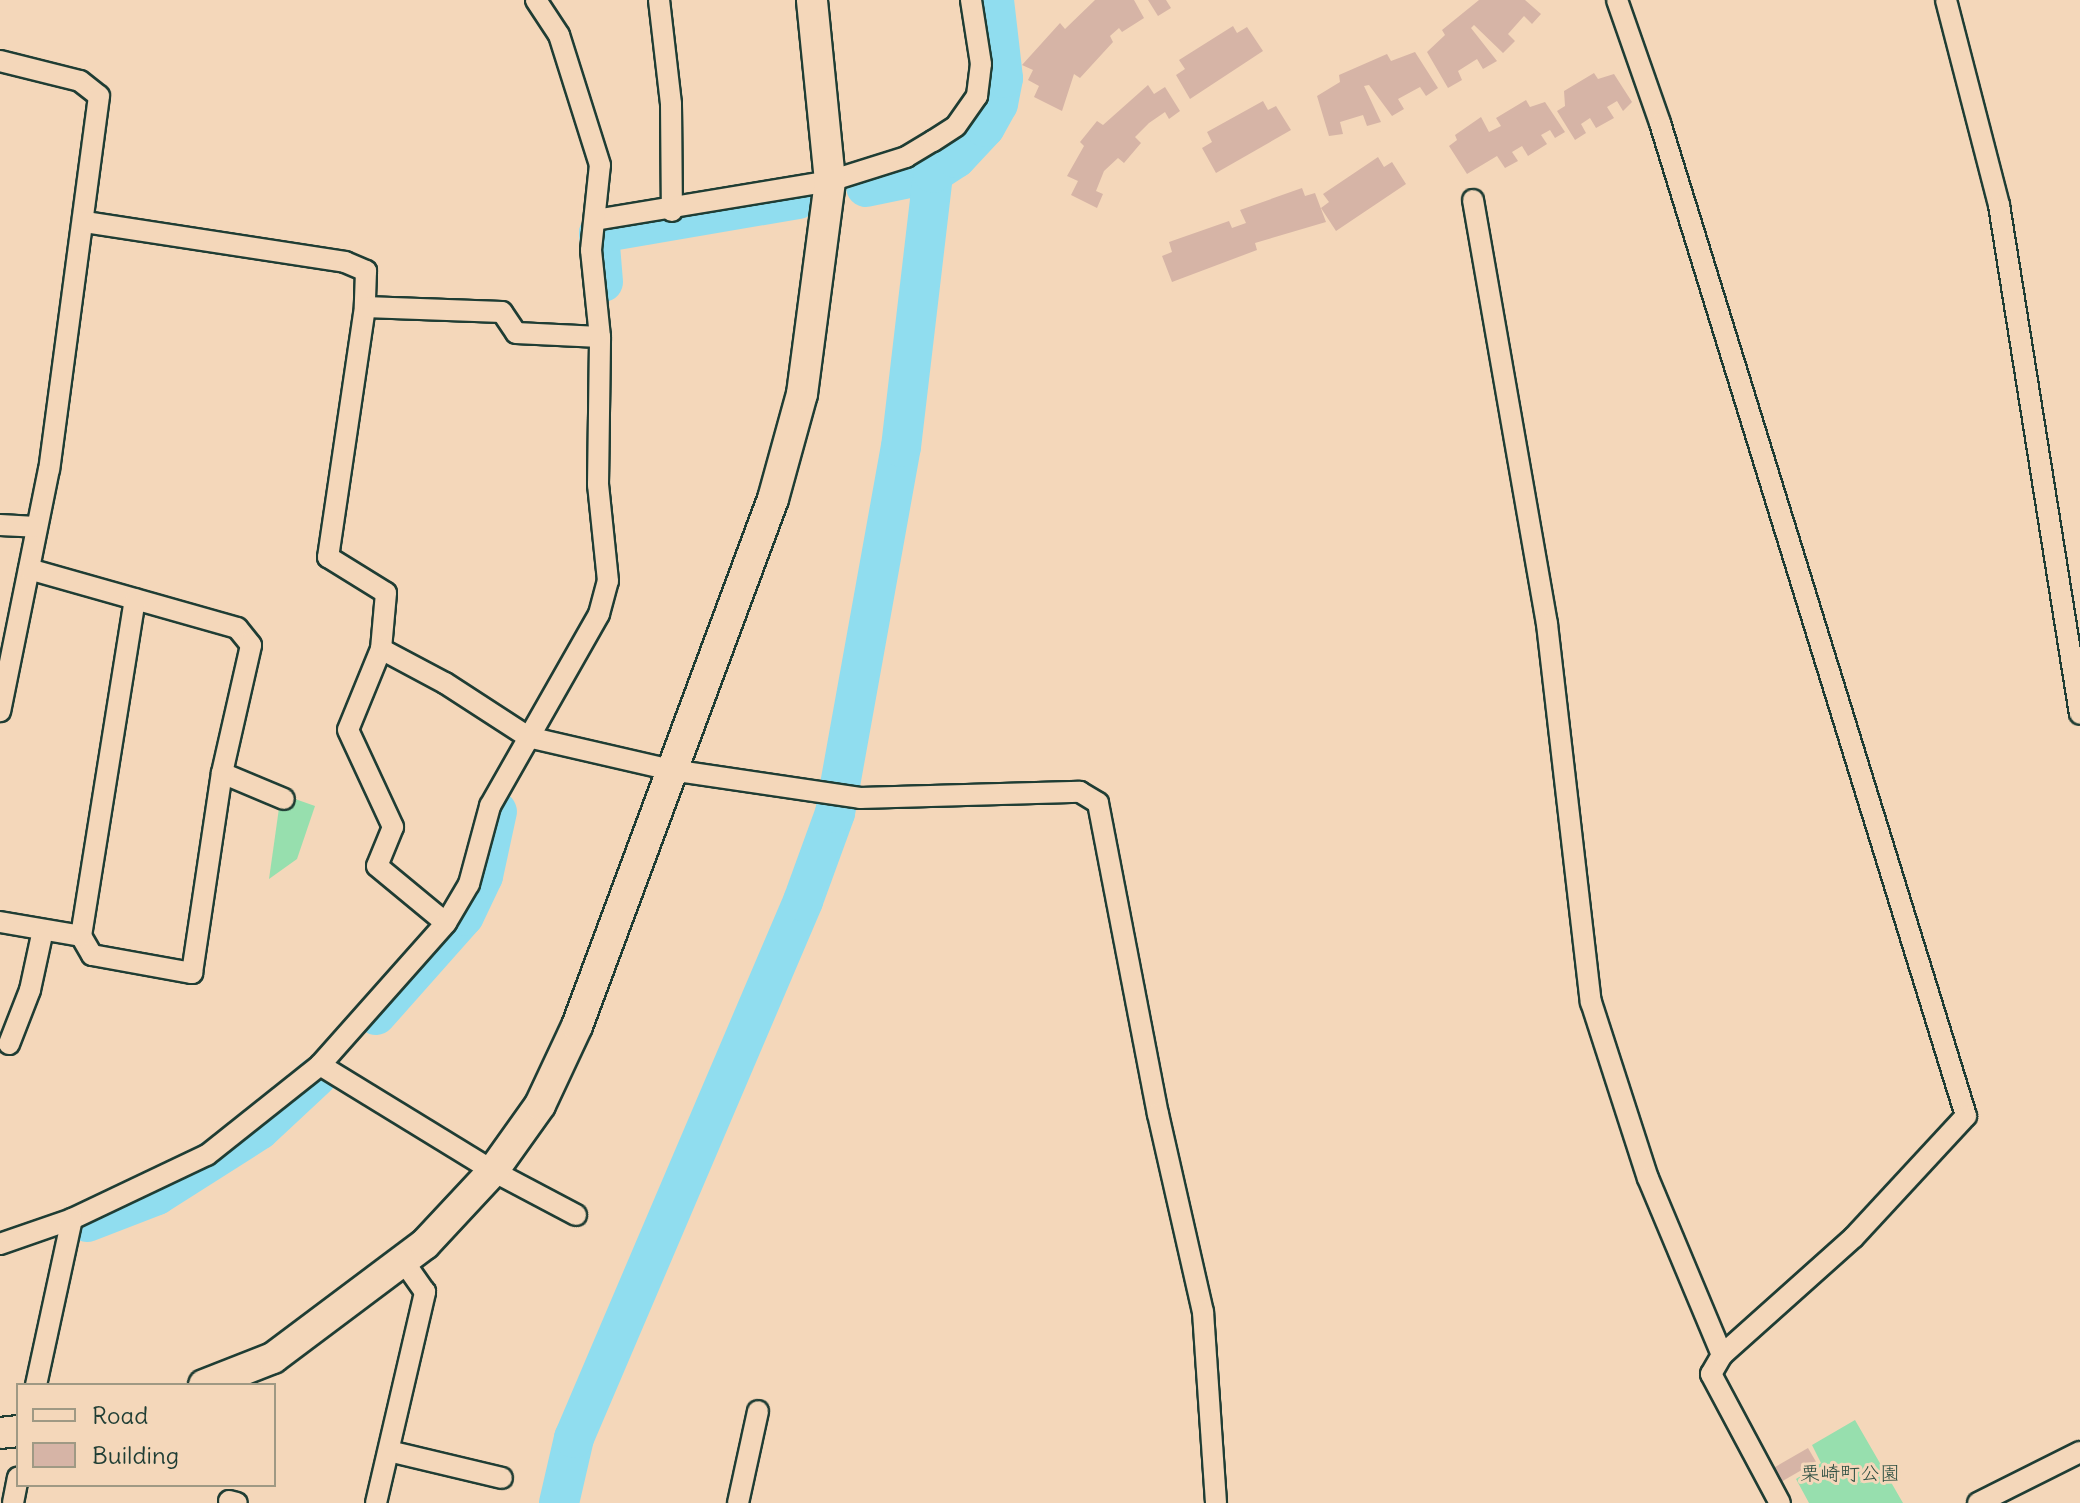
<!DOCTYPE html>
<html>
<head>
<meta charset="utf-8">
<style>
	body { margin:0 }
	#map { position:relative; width:2080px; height:1503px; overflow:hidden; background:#f4d7ba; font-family:Delius,"Klee One",sans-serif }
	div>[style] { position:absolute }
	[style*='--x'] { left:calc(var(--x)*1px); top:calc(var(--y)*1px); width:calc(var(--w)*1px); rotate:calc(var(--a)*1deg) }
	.green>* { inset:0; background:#97dfae }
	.river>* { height:40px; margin:-20px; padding:0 20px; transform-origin:20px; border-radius:20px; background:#90ddef }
	.building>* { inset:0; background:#d6b4a6; transform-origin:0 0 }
	.roads { filter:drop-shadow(2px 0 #1f3d34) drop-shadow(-2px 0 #1f3d34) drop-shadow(0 2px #1f3d34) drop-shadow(0 -2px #1f3d34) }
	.street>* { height:20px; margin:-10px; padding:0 10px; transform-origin:10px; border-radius:10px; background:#f4d7ba }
	.secondary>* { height:30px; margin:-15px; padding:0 15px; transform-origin:15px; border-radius:15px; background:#f4d7ba }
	span { translate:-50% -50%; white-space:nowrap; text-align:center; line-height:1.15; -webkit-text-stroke:6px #f4d7ba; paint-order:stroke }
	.park-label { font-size:20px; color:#2b4d40 }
	.legend { position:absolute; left:16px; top:1383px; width:260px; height:104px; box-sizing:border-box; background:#f4d7ba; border:2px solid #9f9984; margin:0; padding:10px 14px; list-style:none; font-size:24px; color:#1f3d34 }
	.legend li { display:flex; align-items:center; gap:16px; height:40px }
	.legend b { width:40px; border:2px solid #9f9984 }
</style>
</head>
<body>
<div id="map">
	<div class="green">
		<i style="clip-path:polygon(281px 794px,315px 806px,297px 859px,269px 879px)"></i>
		<i style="clip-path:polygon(1855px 1420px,1903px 1503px,1809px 1503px,1796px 1479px,1821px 1463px,1812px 1445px)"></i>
	</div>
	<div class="river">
		<i style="--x:866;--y:187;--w:68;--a:-11.8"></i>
		<i style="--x:603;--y:282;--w:49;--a:-94.7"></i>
		<i style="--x:599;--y:233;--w:202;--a:-9.7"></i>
		<i style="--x:376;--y:1015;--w:132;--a:-48.4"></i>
		<i style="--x:464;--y:916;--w:44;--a:-64.6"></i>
		<i style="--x:483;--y:876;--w:66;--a:-77.8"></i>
		<i style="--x:87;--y:1222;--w:75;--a:-21.1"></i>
		<i style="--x:157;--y:1195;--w:121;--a:-32.5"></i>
		<i style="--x:259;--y:1130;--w:78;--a:-42.9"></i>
		<i style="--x:559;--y:1503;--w:67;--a:-77"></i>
		<i style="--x:574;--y:1438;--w:584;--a:-66.9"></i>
		<i style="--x:803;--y:901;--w:94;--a:-70"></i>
		<i style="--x:835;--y:813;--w:372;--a:-79.8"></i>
		<i style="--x:901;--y:447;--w:276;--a:-83.3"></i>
		<i style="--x:933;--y:173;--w:27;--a:-33"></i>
		<i style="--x:956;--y:158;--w:42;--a:-46.9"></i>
		<i style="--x:985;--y:127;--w:26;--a:-61"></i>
		<i style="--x:998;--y:104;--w:26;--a:-79"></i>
		<i style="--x:1003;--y:78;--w:79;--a:-96.6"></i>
	</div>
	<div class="building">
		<i style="clip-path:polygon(1095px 0,1134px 0,1144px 18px,1122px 32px,1119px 28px,1110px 36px,1113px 42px,1080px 78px,1074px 74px,1062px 111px,1034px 97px,1039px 86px,1028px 80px,1033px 70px,1022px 65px,1060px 23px,1065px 29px)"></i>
		<i style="clip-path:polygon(1148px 0,1166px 0,1171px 8px,1158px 16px)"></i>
		<i style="clip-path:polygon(1479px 0,1525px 0,1541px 14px,1532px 24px,1524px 16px,1508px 34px,1515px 41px,1503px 53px,1474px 25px,1471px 28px,1497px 61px,1483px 69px,1477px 59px,1458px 71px,1462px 80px,1448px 88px,1427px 52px,1445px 35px,1442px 30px)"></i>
		<i style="clip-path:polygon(1233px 26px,1237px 33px,1247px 27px,1263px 51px,1190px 99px,1176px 75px,1185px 69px,1179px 60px)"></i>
		<i style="clip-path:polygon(1415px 52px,1438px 88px,1426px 96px,1420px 87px,1398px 99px,1404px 109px,1392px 116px,1369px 85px,1364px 86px,1381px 122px,1367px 126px,1363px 115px,1340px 122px,1343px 134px,1329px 136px,1317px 96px,1340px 82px,1339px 75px,1387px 54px,1391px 61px)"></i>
		<i style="clip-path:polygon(1594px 73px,1598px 79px,1614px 74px,1632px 102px,1623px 111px,1617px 101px,1607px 107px,1614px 118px,1596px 128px,1590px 118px,1581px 124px,1586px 133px,1575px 140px,1557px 111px,1565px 106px,1564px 91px)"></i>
		<i style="clip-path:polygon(1148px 85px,1154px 94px,1165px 87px,1180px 111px,1169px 119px,1165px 112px,1149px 123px,1135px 137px,1141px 143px,1124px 163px,1118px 158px,1104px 171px,1096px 191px,1103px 194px,1097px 208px,1071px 195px,1078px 181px,1067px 176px,1084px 146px,1080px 142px,1097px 121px,1103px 125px)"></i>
		<i style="clip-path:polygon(1526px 100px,1530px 107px,1545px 102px,1565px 132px,1555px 138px,1550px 130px,1541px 135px,1547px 144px,1528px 156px,1522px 146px,1512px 152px,1518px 161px,1505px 168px,1497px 156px,1467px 174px,1449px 146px,1457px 140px,1455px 135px,1481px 117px,1489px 132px,1501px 126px,1496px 118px)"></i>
		<i style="clip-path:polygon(1263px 101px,1268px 110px,1276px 106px,1291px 130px,1216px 173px,1202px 148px,1212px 142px,1207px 132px)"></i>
		<i style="clip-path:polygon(1378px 157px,1384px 167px,1392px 162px,1406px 184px,1336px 231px,1321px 208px,1329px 202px,1323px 194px)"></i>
		<i style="clip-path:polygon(1302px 188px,1305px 196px,1315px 193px,1326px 222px,1255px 243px,1257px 250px,1172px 282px,1162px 256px,1172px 252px,1169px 242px,1229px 221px,1232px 228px,1246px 223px,1240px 210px)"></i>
		<i style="left:1808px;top:1448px;width:16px;height:42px;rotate:60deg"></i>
	</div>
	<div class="roads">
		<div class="street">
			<i style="--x:659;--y:0;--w:105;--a:83.4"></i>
			<i style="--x:671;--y:104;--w:107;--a:89.5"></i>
			<i style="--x:1617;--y:0;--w:130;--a:70.7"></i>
			<i style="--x:1660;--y:123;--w:1039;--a:72.87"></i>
			<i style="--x:1966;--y:1116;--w:165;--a:132.8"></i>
			<i style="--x:1854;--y:1237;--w:177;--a:138.2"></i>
			<i style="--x:1722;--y:1355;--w:22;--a:120"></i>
			<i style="--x:1711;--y:1374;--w:146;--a:61.9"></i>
			<i style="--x:1946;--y:0;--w:212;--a:75.5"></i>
			<i style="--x:1999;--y:205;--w:515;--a:80.96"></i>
			<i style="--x:0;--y:61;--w:82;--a:14"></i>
			<i style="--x:80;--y:81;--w:24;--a:38"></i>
			<i style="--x:99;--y:96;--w:376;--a:97.6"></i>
			<i style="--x:49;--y:469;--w:247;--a:101.4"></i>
			<i style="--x:1473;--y:200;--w:430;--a:80.1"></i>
			<i style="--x:1547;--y:624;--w:381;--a:83.4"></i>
			<i style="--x:1591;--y:1002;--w:185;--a:72.1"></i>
			<i style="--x:1648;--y:1178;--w:192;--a:67.3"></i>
			<i style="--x:595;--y:220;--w:238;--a:-9.4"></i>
			<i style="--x:830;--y:181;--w:80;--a:-17.5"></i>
			<i style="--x:906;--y:157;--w:31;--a:-31"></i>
			<i style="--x:933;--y:141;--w:27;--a:-33"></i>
			<i style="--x:956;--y:126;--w:37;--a:-55"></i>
			<i style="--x:977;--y:96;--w:32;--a:-83"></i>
			<i style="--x:981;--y:64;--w:65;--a:-98.9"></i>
			<i style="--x:85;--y:222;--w:263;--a:8.7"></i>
			<i style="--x:345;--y:262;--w:23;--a:23"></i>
			<i style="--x:366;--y:271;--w:36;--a:92"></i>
			<i style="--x:365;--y:307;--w:253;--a:98.4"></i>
			<i style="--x:328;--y:557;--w:68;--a:31.8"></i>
			<i style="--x:386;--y:593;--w:56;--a:95.1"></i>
			<i style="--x:381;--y:649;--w:72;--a:28"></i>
			<i style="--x:445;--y:683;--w:99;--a:33"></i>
			<i style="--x:528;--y:737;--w:147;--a:13"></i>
			<i style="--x:671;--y:770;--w:191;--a:8.4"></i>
			<i style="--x:860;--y:798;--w:220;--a:-1.6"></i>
			<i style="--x:1080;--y:792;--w:21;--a:31"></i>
			<i style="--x:1098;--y:803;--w:317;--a:79.1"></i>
			<i style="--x:1158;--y:1114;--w:203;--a:77.2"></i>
			<i style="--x:1203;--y:1312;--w:191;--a:86.1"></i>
			<i style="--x:365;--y:307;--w:137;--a:2.1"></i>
			<i style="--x:502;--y:312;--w:25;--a:56"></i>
			<i style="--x:516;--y:333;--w:84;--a:2.7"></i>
			<i style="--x:0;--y:525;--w:36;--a:3"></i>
			<i style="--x:381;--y:649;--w:87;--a:112.2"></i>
			<i style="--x:348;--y:730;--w:107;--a:65.1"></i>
			<i style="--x:393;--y:827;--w:42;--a:112.3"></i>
			<i style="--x:377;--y:866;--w:89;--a:39.6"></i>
			<i style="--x:222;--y:773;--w:67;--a:22.8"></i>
			<i style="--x:0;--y:922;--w:82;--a:9.8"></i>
			<i style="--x:81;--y:936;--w:22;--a:60"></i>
			<i style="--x:92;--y:955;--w:102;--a:10.2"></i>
			<i style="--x:192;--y:973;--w:202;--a:-81.5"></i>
			<i style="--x:222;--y:773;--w:131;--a:-77.2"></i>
			<i style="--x:251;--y:645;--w:22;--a:-129"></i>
			<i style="--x:237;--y:628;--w:216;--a:-164.2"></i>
			<i style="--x:81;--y:936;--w:341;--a:-80.9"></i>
			<i style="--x:9;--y:1044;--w:58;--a:-68.7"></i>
			<i style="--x:30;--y:990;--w:61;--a:-77.8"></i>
			<i style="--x:320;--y:1065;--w:203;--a:31.5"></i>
			<i style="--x:493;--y:1171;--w:94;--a:27.9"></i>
			<i style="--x:0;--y:1244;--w:76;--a:-19.1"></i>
			<i style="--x:72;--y:1219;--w:149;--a:-25.4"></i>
			<i style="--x:207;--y:1155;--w:144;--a:-38.5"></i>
			<i style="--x:320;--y:1065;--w:190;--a:-48.4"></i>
			<i style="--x:446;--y:923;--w:45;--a:-59.5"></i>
			<i style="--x:469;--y:884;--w:81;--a:-74.9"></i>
			<i style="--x:490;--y:806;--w:221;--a:-60.4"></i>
			<i style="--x:599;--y:614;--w:34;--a:-75"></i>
			<i style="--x:608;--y:581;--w:97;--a:-95.9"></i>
			<i style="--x:598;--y:485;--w:148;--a:-89.2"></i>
			<i style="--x:600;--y:337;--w:87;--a:-95.9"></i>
			<i style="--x:591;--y:250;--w:85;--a:-84"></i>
			<i style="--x:600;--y:165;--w:136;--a:-107.5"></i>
			<i style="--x:559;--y:35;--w:42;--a:-123.3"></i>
			<i style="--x:36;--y:1385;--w:170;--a:-77.8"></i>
			<i style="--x:389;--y:1451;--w:116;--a:13.4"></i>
			<i style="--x:229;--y:1501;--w:8;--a:14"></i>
			<i style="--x:13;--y:1503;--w:26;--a:-79"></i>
			<i style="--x:376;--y:1503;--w:217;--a:-76.9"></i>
			<i style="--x:425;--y:1292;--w:37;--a:-125"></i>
			<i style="--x:738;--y:1503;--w:94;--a:-77.7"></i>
			<i style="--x:1978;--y:1503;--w:114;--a:-26.6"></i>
		</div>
		<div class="secondary">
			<i style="--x:204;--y:1385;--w:74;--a:-21.4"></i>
			<i style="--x:273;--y:1358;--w:190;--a:-36.9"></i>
			<i style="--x:425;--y:1244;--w:100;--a:-47"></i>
			<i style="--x:493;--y:1171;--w:81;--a:-54.5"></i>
			<i style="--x:540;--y:1105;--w:87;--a:-64.9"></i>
			<i style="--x:577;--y:1026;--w:562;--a:-69.6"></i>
			<i style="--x:773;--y:499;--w:109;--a:-74.6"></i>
			<i style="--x:802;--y:394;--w:215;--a:-82.5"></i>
			<i style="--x:830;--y:181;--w:182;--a:-95.7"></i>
			<i style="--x:0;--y:1433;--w:18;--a:-6"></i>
		</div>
	</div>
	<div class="park-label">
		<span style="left:1850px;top:1472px">栗崎町公園</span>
	</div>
	<ul class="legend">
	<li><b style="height:10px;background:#f4d7ba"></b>Road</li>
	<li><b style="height:22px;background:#d6b4a6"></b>Building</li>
	</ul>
</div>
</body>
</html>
